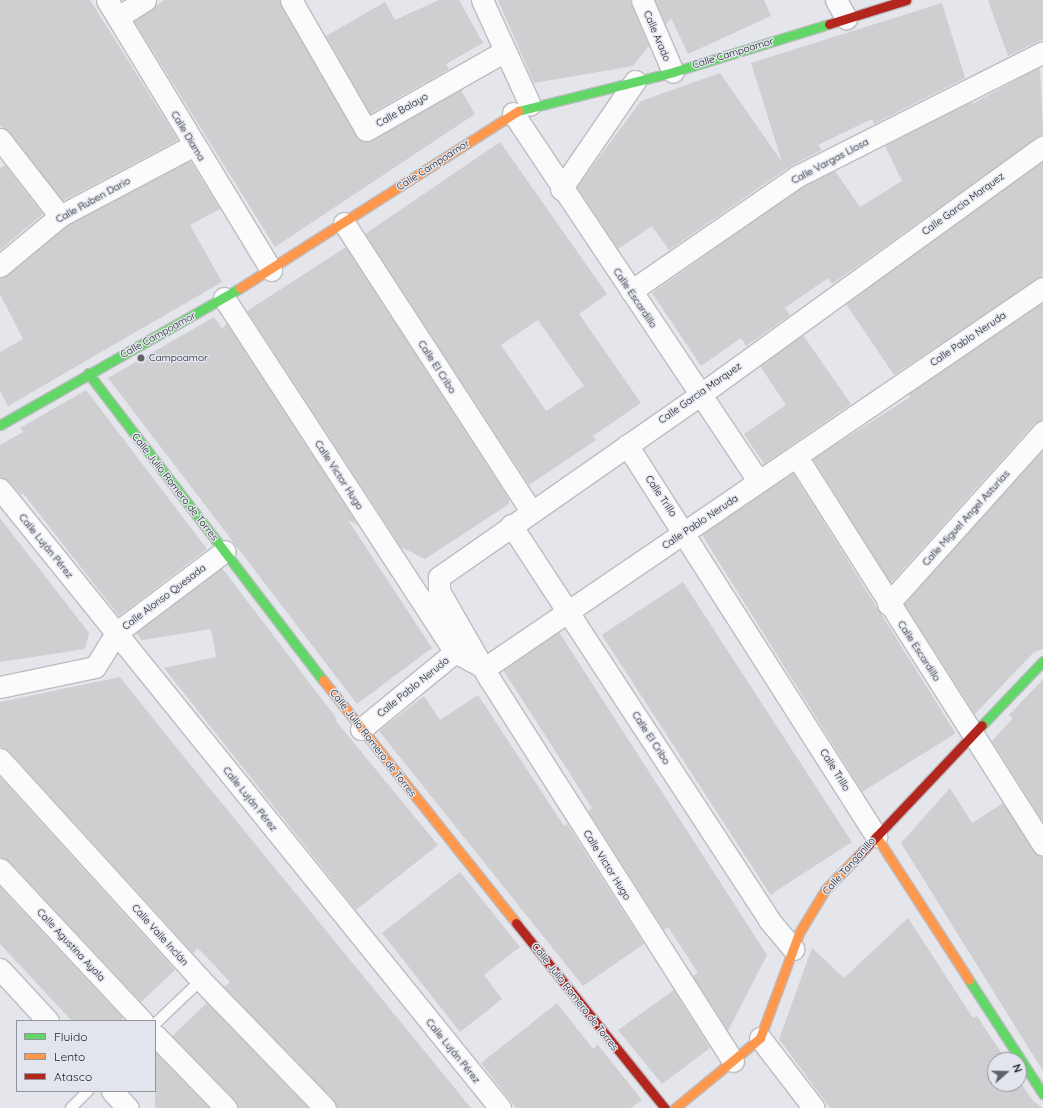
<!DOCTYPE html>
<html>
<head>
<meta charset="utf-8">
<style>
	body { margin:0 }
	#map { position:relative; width:1043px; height:1108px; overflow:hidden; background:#e5e6eb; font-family:Quicksand,sans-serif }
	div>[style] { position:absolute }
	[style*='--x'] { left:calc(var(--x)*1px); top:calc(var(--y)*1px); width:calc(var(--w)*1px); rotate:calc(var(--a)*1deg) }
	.building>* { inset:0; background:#cfced0; transform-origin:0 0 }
	.roads { filter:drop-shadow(1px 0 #bcbdc1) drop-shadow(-1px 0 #bcbdc1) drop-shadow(0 1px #bcbdc1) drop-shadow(0 -1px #bcbdc1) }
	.lane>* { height:10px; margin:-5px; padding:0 5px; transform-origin:5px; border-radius:5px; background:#fbfbfc }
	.street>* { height:21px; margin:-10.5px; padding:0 10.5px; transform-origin:10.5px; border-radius:10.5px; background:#fbfbfc }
	.fast>* { height:9px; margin:-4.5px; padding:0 4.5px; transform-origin:4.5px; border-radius:4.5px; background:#63d668 }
	.slow>* { height:9px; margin:-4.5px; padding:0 4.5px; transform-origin:4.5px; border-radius:4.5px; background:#ff974d }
	.jam>* { height:9px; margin:-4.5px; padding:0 4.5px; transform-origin:4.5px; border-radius:4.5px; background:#b3261e }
	.dots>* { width:11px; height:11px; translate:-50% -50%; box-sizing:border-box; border:2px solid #e2e5ee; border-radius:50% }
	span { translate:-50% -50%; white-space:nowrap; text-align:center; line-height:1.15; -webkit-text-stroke:3px #e2e5ee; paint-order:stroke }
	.street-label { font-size:10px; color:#1c1c20 }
	.poi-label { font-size:10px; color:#1c1c20 }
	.left { translate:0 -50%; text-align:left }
	.legend { position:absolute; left:16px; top:1020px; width:140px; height:72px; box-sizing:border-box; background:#e2e5ee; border:1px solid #93959c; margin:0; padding:5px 7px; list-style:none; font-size:12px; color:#1c1c20 }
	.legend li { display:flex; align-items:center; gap:8px; height:20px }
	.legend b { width:20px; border:1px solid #93959c }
	.north { position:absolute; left:987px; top:1052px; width:40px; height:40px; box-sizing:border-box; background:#e2e5ee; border:1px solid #93959c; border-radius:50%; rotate:70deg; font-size:11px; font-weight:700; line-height:16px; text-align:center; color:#1c1c20 }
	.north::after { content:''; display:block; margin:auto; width:14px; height:18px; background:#626367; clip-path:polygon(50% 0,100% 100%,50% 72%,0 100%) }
</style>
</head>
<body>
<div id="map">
	<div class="building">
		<i style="clip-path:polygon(0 0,90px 0,178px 140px,63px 201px,0 125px)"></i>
		<i style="clip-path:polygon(164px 0,279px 0,360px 141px,372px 140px,461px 90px,475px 114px,275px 247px,134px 21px)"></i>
		<i style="clip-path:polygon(439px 0,459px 0,483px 43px,446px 64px,449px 69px,370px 114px,326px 36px,385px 2px,395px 20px)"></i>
		<i style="clip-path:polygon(498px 0,630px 0,649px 46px,633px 66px,534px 83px)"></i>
		<i style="clip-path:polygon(655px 0,764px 0,771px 16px,688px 54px,671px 18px,666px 25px)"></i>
		<i style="clip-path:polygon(988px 0,1043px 0,1043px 39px,1008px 56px)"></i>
		<i style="clip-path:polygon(942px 3px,965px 78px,874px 124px,872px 119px,818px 145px,822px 150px,789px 167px,669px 250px,652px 226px,618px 249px,577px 187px,641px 101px,720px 73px,782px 162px,751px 63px)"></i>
		<i style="clip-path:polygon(1040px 67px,1043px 134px,832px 284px,828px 278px,785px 308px,790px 315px,746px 346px,741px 338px,701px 366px,652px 293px,802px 187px,835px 171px,860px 207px,902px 181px,885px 146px,972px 102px,972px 104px)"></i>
		<i style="clip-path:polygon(evenodd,500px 142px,607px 294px,579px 314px,641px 403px,593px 436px,596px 440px,529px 485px,365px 234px,500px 142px,538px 320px,584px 386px,546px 411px,501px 345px,538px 320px)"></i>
		<i style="clip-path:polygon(190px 160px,220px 209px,190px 225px,222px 282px,8px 406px,0 391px,0 352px,23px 339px,0 294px,0 278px,67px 226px)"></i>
		<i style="clip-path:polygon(1043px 161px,1043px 276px,894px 375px,846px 304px)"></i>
		<i style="clip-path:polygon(5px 165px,43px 214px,0 250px,0 168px)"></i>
		<i style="clip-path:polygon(346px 247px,509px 499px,509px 504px,425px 559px,401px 547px,247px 311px)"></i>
		<i style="clip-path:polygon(1043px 303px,1043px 420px,1034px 424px,891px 583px,813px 459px,910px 397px,908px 394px)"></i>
		<i style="clip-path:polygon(214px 317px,222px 328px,227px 324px,358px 525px,348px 520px,432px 648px,357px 704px,108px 378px)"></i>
		<i style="clip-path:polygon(803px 335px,851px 404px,764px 464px,744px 434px,786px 405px,760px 366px)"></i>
		<i style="clip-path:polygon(86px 390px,207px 549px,119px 616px,23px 493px,21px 495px,9px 481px,0 477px,0 445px,23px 432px,20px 428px)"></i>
		<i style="clip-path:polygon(1043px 450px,1043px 649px,1034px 652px,975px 714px,904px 604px)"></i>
		<i style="left:793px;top:473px;width:307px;height:110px;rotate:58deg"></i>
		<i style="clip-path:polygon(0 518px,89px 633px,85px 649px,0 662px)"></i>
		<i style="clip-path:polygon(222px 568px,337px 719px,335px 720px,438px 845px,356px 910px,164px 668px,216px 657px,211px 629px,142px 640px,136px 633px)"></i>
		<i style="left:683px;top:582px;width:310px;height:97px;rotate:57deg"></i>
		<i style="clip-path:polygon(559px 632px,767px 955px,728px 1031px,693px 976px,698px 973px,668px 927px,664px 930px,588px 811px,592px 808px,503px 670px)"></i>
		<i style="clip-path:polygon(120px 677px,171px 741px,471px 1108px,337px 1108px,334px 1100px,224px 987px,230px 982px,198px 948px,193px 953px,9px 751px,0 747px,0 702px)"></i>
		<i style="clip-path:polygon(1043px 679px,1043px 822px,992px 741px,1013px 718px,1009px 715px)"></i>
		<i style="clip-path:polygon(478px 695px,564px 826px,567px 824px,644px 944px,583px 986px,379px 731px,424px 696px,440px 720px)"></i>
		<i style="clip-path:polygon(0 777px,175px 970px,141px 1002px,9px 861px,0 857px)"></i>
		<i style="clip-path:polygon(950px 788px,972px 823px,1003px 803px,1033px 850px,1043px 856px,1043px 1071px,901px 843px)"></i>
		<i style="clip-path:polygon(460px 872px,520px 947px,484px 975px,502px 999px,460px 1032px,382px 933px)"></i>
		<i style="clip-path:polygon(0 887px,123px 1018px,120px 1021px,72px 1021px,0 944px)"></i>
		<i style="clip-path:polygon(908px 918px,973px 1018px,977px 1016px,1006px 1060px,995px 1060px,995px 1084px,1019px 1084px,1019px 1080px,1033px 1101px,1043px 1108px,830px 1108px,779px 1039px,812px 948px,844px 978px)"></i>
		<i style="clip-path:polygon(674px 990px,710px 1048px,662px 1084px,618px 1030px)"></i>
		<i style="clip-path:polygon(207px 1003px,308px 1108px,238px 1108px,235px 1100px,172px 1036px)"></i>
		<i style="clip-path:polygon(557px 1003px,593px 1049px,598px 1045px,642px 1100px,631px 1108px,516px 1108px,481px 1063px)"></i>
		<i style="clip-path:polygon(155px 1052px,209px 1108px,155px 1108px)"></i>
	</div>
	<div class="roads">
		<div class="lane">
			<i style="--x:155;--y:1024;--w:64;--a:-43.7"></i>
			<i style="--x:71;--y:1108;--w:24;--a:-45"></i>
		</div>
		<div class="street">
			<i style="--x:107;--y:0;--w:316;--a:58.7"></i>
			<i style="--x:291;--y:0;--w:150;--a:60"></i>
			<i style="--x:366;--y:130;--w:160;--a:-29.6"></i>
			<i style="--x:482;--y:0;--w:115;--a:65.4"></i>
			<i style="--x:642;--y:0;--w:78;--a:66.7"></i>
			<i style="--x:836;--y:0;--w:21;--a:61"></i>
			<i style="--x:118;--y:17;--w:32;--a:-32"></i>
			<i style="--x:513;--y:113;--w:443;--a:56.3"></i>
			<i style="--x:0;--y:139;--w:98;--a:52.1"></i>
			<i style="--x:561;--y:189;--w:131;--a:-55.6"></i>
			<i style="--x:344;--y:223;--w:343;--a:57"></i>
			<i style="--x:0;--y:266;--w:78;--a:-39.8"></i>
			<i style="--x:60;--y:216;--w:152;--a:-27.9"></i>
			<i style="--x:631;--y:291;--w:201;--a:-34.6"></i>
			<i style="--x:796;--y:177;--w:277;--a:-26.8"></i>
			<i style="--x:224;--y:298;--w:423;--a:56.9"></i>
			<i style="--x:455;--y:652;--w:34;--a:28"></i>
			<i style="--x:627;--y:445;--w:464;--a:57.5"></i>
			<i style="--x:797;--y:457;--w:459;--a:57.6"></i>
			<i style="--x:0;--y:489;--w:796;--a:51.07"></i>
			<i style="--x:511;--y:525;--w:472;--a:56.8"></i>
			<i style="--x:769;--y:920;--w:38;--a:50"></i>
			<i style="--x:888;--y:604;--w:232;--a:-48"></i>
			<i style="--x:485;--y:668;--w:675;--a:-34.26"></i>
			<i style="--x:0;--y:687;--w:97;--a:-11.9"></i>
			<i style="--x:95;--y:667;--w:40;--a:-58"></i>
			<i style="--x:116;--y:633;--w:136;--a:-37"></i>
			<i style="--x:361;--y:729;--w:122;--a:-39.3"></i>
			<i style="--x:0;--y:759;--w:299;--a:47.7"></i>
			<i style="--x:201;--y:980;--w:178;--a:45.9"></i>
			<i style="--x:0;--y:869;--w:208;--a:46.9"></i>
			<i style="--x:0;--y:969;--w:71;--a:47.3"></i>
			<i style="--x:155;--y:1035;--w:102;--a:45.8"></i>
			<i style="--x:760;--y:1038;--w:88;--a:52.4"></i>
			<i style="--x:733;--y:1061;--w:452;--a:-122.5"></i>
			<i style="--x:490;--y:680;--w:103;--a:-119.8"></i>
			<i style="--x:439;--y:591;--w:14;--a:-90"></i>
			<i style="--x:439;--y:577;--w:320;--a:-34.9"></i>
			<i style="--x:701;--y:394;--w:422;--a:-35.9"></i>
			<i style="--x:112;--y:1091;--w:23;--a:47"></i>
		</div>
		<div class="fast">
			<i style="--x:518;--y:111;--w:160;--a:-14.1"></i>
			<i style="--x:673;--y:72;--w:163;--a:-17.1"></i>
			<i style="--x:88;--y:373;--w:387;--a:52.6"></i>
			<i style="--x:0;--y:425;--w:276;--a:-29.7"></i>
			<i style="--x:982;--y:725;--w:88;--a:-46.4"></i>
			<i style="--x:969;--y:980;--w:136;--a:57"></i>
		</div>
		<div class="slow">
			<i style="--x:240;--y:288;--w:330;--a:-32.5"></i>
			<i style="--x:323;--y:680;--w:310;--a:51.5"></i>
			<i style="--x:876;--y:836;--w:171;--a:57.1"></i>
			<i style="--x:675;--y:1108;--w:110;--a:-39.5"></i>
			<i style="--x:760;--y:1038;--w:112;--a:-69.6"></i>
			<i style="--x:799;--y:933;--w:50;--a:-58.8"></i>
			<i style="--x:825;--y:890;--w:47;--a:-45.9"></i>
		</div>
		<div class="jam">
			<i style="--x:829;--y:24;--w:81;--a:-17.3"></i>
			<i style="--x:858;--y:856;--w:180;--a:-46.6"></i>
			<i style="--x:516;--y:923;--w:238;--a:51.2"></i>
		</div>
	</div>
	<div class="dots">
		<i style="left:141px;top:358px;background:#626367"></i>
	</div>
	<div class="street-label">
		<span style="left:657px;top:36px;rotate:67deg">Calle Arado</span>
		<span style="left:733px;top:53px;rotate:-17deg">Calle Campoamor</span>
		<span style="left:402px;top:110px;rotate:-30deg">Calle Balayo</span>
		<span style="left:188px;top:136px;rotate:59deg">Calle Diama</span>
		<span style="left:830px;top:161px;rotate:-28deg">Calle Vargas Llosa</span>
		<span style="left:433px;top:165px;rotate:-33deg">Calle Campoamor</span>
		<span style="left:93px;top:200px;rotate:-29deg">Calle Ruben Dario</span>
		<span style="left:963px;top:204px;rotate:-36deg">Calle Garcia Marquez</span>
		<span style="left:635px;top:298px;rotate:56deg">Calle Escardillo</span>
		<span style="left:158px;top:335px;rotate:-29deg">Calle Campoamor</span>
		<span style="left:968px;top:339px;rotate:-34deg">Calle Pablo Neruda</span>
		<span style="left:437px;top:367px;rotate:57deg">Calle El Cribo</span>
		<span style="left:700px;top:393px;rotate:-35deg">Calle Garcia Marquez</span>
		<span style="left:339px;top:475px;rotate:57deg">Calle Victor Hugo</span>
		<span style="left:175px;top:487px;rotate:52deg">Calle Julio Romero de Torres</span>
		<span style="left:661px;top:496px;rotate:56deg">Calle Trillo</span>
		<span style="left:966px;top:518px;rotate:-48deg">Calle Miguel Angel Asturias</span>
		<span style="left:700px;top:522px;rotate:-34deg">Calle Pablo Neruda</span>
		<span style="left:46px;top:546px;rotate:51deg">Calle Luján Pérez</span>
		<span style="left:164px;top:597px;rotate:-37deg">Calle Alonso Quesada</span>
		<span style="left:919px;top:651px;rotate:57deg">Calle Escardillo</span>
		<span style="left:413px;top:687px;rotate:-39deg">Calle Pablo Neruda</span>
		<span style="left:651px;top:738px;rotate:57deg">Calle El Cribo</span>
		<span style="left:373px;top:743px;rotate:52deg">Calle Julio Romero de Torres</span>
		<span style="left:835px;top:770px;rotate:58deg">Calle Trillo</span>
		<span style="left:250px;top:799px;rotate:51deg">Calle Luján Pérez</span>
		<span style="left:607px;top:865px;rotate:58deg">Calle Victor Hugo</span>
		<span style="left:849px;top:866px;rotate:-48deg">Calle Tanganillo</span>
		<span style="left:160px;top:935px;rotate:48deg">Calle Valle Inclán</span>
		<span style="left:71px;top:945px;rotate:47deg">Calle Agustina Ayala</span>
		<span style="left:575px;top:997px;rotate:52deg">Calle Julio Romero de Torres</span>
		<span style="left:453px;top:1051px;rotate:51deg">Calle Luján Pérez</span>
	</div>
	<div class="poi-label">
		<span class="left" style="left:149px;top:358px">Campoamor</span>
	</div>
	<ul class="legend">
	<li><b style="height:5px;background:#63d668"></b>Fluido</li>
	<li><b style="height:5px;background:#ff974d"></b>Lento</li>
	<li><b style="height:5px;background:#b3261e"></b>Atasco</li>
	</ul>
	<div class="north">N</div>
</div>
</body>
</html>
